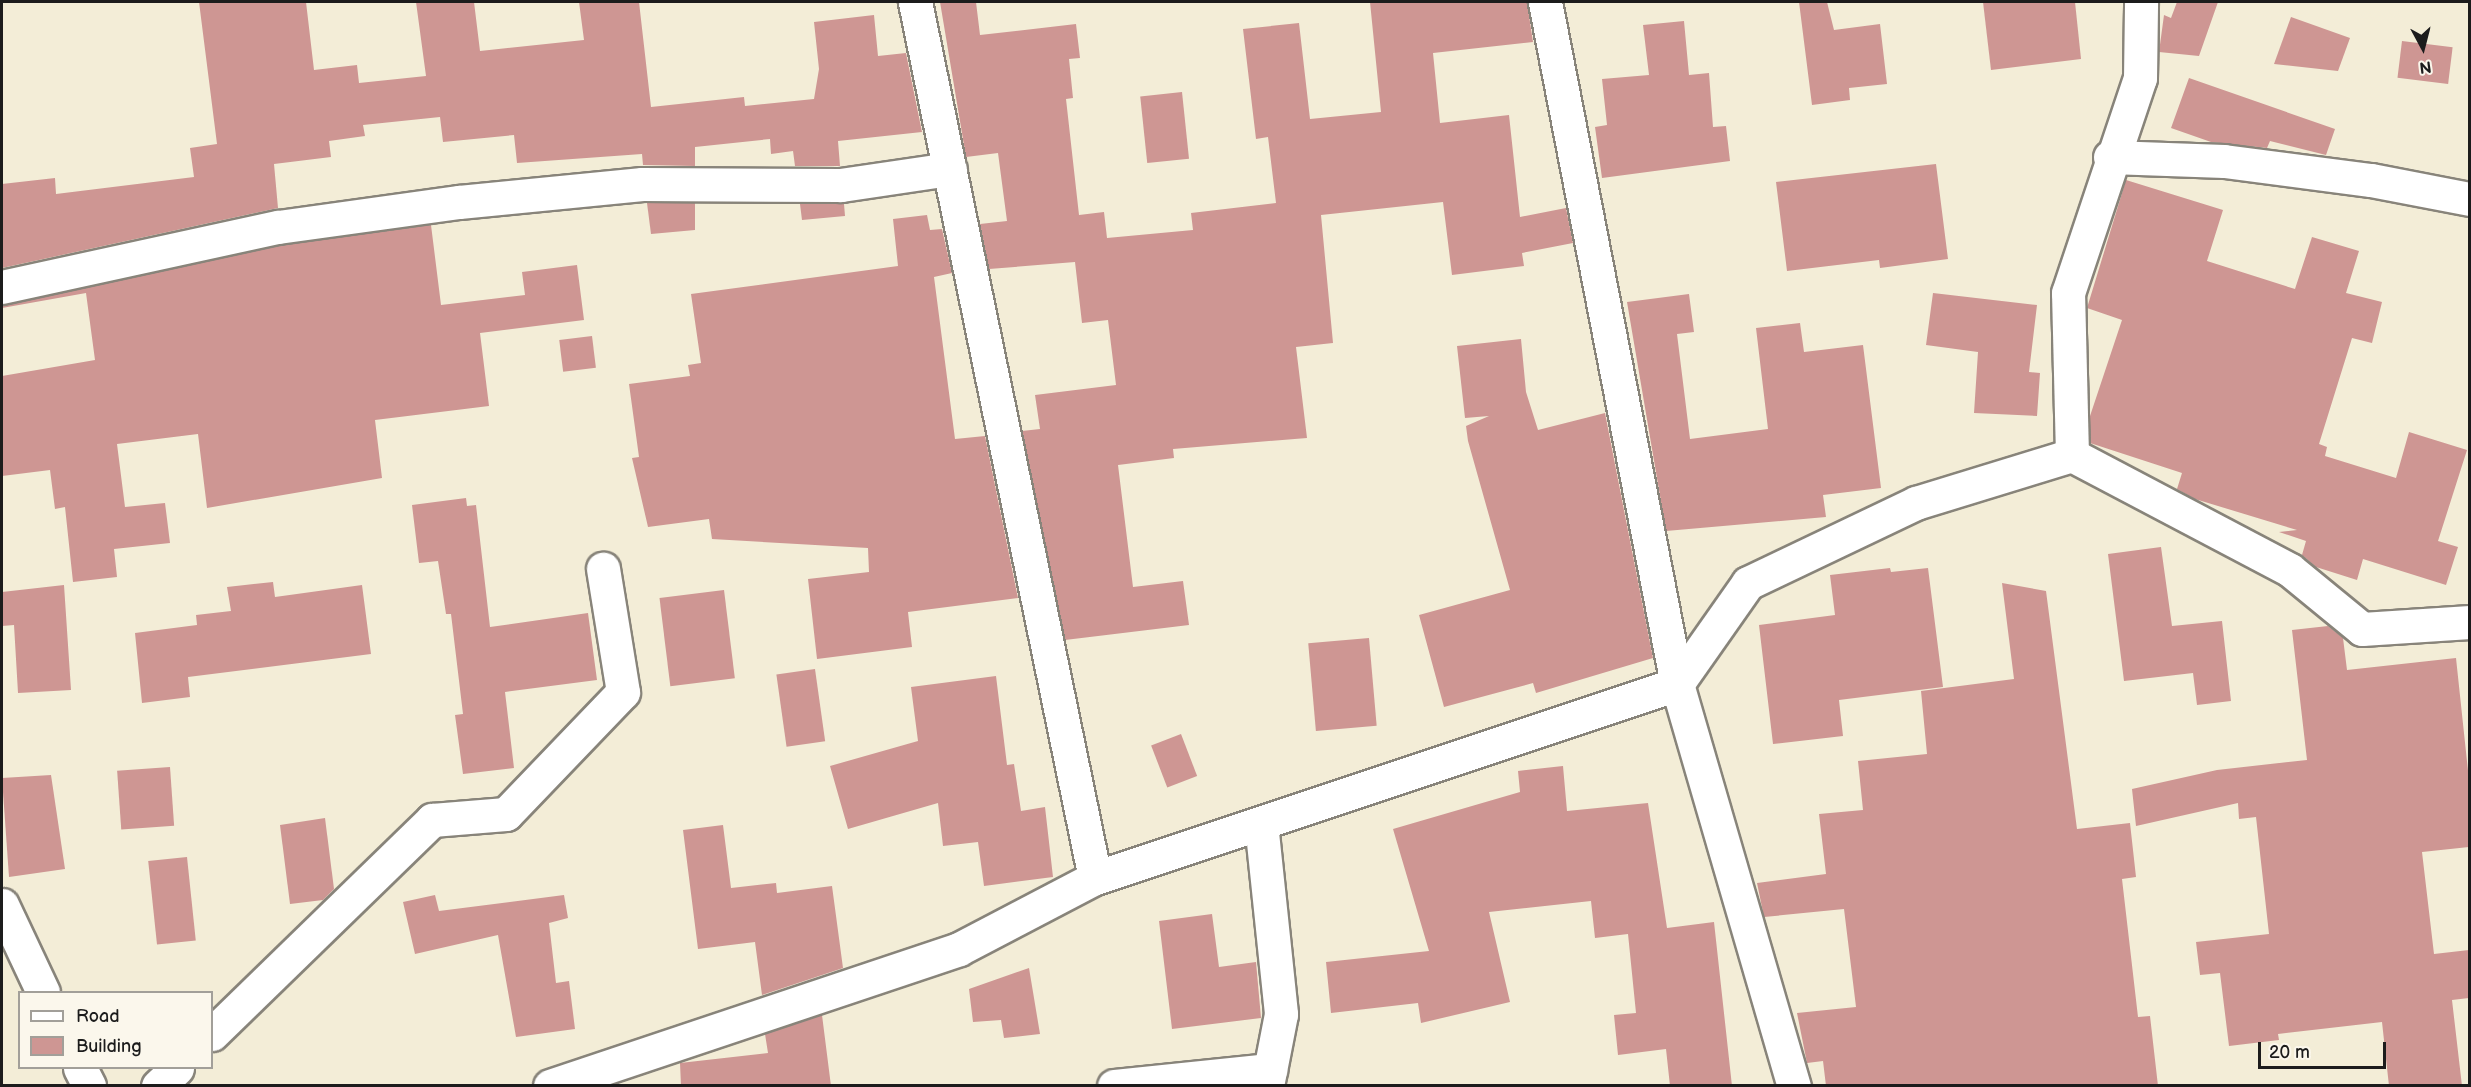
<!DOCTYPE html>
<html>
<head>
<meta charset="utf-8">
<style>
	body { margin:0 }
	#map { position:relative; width:2471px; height:1087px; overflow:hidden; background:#f3edd7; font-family:"Balsamiq Sans",sans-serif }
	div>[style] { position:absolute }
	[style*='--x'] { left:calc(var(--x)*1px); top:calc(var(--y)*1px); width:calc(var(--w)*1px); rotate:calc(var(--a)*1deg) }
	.building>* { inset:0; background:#ce9693; transform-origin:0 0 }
	.roads { filter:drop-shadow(2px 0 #88847a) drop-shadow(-2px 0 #88847a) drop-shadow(0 2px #88847a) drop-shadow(0 -2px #88847a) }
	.minor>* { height:33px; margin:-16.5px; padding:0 16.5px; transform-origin:16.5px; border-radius:16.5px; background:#fff }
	span { translate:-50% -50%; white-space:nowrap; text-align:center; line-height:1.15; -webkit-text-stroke:4.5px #fbf7ec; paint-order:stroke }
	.frame { position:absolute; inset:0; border:3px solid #1c1c1c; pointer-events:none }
	.legend { position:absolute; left:18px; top:991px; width:195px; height:78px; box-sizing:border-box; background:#fbf7ec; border:2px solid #a29f99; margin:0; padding:8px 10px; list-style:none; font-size:18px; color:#1c1c1c }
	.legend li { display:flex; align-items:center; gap:12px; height:30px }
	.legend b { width:30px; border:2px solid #a29f99 }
	.north { position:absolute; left:2393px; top:18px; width:60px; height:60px; -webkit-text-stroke:4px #fbf7ec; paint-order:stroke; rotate:173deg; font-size:16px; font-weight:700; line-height:24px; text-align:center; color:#1c1c1c }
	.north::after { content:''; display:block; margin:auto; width:21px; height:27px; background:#1c1c1c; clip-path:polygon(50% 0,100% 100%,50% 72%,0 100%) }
	.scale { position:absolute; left:2258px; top:1042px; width:128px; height:27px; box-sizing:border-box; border:3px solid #1c1c1c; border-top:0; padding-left:8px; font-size:18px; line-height:21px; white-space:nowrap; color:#1c1c1c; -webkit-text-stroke:4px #fbf7ec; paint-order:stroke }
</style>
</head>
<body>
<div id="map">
	<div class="building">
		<i style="clip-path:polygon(199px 2px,306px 2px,314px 70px,357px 65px,359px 83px,426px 76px,416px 2px,474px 2px,480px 51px,584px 40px,579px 2px,639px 2px,651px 107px,744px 97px,745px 106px,814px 99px,819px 69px,814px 22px,874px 15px,878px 56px,906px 53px,922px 132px,838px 141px,840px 166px,795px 166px,793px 151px,771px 154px,770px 139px,695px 147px,695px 166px,643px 165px,642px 154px,517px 163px,514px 135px,443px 142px,440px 117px,363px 125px,365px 136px,329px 141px,331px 157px,274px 164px,278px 208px,2px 268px,2px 184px,55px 178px,56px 194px,194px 177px,190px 148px,217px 144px)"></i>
		<i style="clip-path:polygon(940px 2px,976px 2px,980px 35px,1076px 24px,1080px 58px,1069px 59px,1073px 98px,1066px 99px,1079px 215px,1104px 212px,1107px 238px,1193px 230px,1191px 213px,1276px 203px,1268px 137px,1256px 139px,1243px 29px,1299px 23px,1310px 119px,1381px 112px,1370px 2px,1527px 2px,1533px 42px,1433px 53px,1440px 123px,1509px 115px,1520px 217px,1566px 208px,1573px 243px,1522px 253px,1524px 266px,1452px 275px,1443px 202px,1321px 215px,1333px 343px,1296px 347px,1307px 438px,1173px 449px,1174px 458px,1118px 465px,1133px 587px,1183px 581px,1189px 625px,1065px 640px,1022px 431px,1040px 429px,1035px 395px,1116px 385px,1108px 320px,1082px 323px,1075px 262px,989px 269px,980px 224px,1007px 221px,998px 153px,966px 157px)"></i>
		<i style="clip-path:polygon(1799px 2px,1827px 2px,1834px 30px,1880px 24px,1887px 84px,1849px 88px,1850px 100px,1812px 105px)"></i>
		<i style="clip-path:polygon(1983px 2px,2075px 2px,2081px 59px,1991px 70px)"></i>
		<i style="clip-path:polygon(2177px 2px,2218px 2px,2199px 56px,2159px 52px,2164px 15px,2171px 18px)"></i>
		<i style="clip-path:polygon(2291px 17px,2350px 38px,2338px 71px,2274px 64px)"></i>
		<i style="clip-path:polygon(1684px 21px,1689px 75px,1709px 73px,1713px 127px,1726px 126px,1730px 161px,1602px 178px,1595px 127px,1607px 125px,1602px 79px,1649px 75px,1643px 25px)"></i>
		<i style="left:2402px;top:41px;width:51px;height:37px;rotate:7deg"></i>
		<i style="clip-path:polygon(2189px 78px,2335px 129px,2326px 155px,2270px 141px,2267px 148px,2211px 142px,2171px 128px)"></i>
		<i style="left:1182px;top:92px;width:67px;height:42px;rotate:84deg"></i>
		<i style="clip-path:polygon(1936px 164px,1948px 259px,1880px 268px,1879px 260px,1787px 271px,1776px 182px)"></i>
		<i style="clip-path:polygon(2126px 180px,2223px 210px,2207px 261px,2295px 289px,2312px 237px,2359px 251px,2346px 293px,2382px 302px,2372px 343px,2352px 338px,2319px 444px,2327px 447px,2325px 456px,2396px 478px,2409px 432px,2467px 450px,2438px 541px,2458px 547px,2446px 585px,2363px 559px,2357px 580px,2316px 567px,2302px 555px,2306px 541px,2279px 532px,2297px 530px,2195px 499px,2177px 489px,2182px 473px,2090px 443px,2090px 416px,2122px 320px,2087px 308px)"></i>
		<i style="clip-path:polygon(647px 203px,695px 203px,695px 230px,651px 234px)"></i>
		<i style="clip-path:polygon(800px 204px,844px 204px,845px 216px,802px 220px)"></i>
		<i style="clip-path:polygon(927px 215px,930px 230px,942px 229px,952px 273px,934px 277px,955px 439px,985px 436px,1018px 598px,908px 612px,912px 647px,817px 659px,808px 579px,869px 572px,868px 548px,712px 539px,709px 519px,648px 527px,632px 458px,639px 457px,629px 384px,690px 376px,688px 365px,701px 363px,691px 294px,898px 266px,893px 219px)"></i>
		<i style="clip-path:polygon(431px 225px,441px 305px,525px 295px,522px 272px,577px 265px,584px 320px,480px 333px,489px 406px,375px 420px,382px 478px,207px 508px,198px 434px,117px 444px,125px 507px,165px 503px,170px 543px,114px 549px,117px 577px,73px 582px,65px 507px,55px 509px,50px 470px,2px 476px,2px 376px,95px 360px,86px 293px,2px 308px,2px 305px,281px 245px)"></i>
		<i style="clip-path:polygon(1933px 293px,2037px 305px,2029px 372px,2040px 373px,2037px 416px,1974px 413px,1978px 352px,1926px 345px)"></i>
		<i style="clip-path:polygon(1689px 294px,1694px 332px,1677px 334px,1690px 439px,1768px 429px,1756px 328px,1800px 323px,1804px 352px,1863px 345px,1881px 488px,1823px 495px,1826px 517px,1666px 531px,1627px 302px)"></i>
		<i style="left:592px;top:336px;width:32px;height:33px;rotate:83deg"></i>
		<i style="clip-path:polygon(1521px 339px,1526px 392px,1538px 430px,1605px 413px,1653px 658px,1536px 693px,1533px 683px,1444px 707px,1419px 615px,1510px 590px,1468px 441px,1466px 426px,1489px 416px,1465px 418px,1457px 346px)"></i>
		<i style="clip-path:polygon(466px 498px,467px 506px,476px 505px,490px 627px,588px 613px,597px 680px,505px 692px,514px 768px,463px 774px,455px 715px,463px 714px,451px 614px,446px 614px,438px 561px,419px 563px,412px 505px)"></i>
		<i style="clip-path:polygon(2161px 547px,2172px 626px,2222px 621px,2231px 701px,2197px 705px,2193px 673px,2124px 681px,2108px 554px)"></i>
		<i style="clip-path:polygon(1890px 568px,1891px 572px,1928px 568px,1943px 687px,1839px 700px,1843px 736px,1773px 744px,1759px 625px,1835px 615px,1830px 575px)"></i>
		<i style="clip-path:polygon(273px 582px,275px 597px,362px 585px,371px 654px,188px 677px,190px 697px,142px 703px,135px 633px,197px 625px,196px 615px,231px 611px,227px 587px)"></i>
		<i style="clip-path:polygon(2002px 583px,2046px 591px,2077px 829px,2130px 823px,2136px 877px,2122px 879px,2138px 1017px,2150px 1016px,2158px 1086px,1826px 1086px,1823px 1061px,1807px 1063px,1797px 1013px,1856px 1007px,1844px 909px,1764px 917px,1757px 883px,1826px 874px,1819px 814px,1863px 810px,1858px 761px,1927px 754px,1921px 691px,2014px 679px)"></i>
		<i style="clip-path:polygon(64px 585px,71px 690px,18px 693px,14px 625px,2px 626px,2px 592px)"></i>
		<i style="left:724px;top:590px;width:89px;height:65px;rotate:83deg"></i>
		<i style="clip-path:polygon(2328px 626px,2343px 638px,2347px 670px,2456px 658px,2469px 780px,2469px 847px,2422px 852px,2434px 954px,2469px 950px,2469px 998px,2452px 1000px,2462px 1086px,2389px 1086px,2382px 1022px,2278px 1034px,2279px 1040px,2229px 1046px,2220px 973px,2200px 975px,2196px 942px,2269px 934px,2256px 817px,2239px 819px,2238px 803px,2136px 826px,2132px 789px,2217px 770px,2307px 760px,2292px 630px)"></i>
		<i style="left:1369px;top:638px;width:88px;height:61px;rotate:85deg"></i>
		<i style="left:815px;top:669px;width:73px;height:39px;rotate:82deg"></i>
		<i style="clip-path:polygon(996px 676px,1007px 765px,1014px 764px,1021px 811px,1045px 807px,1053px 877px,984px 886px,978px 842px,943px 846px,938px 803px,848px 829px,830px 766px,918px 741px,911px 687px)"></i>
		<i style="left:1181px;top:734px;width:45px;height:32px;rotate:69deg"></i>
		<i style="clip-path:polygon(1563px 766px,1567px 811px,1648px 803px,1667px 928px,1714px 922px,1732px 1086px,1670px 1086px,1666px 1049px,1618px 1055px,1614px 1015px,1636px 1013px,1628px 934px,1595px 938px,1591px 901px,1489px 912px,1510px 1002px,1421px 1023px,1418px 1003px,1331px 1013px,1326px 962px,1429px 951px,1393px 829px,1520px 792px,1518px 771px)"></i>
		<i style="left:170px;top:767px;width:59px;height:53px;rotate:86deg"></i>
		<i style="clip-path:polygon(51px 775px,65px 869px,9px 877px,2px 778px)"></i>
		<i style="clip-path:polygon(325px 818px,334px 889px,323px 900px,290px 904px,280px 825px)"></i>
		<i style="clip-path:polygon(723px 825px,731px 888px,776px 883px,777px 893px,832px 886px,843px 968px,762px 995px,755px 942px,698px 949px,683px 830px)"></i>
		<i style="left:187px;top:857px;width:84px;height:39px;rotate:84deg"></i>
		<i style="clip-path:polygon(435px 895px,439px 911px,564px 895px,568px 918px,549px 923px,556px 983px,569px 981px,575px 1029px,516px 1037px,498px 935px,415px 954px,403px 902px)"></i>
		<i style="clip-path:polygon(1212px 914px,1219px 967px,1256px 962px,1261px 1018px,1172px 1029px,1159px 921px)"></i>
		<i style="clip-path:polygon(1029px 968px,1040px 1034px,1004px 1038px,1001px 1020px,973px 1022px,969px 989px)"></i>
		<i style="clip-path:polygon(822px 1015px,831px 1086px,681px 1086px,680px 1063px,768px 1053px,765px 1034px)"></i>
	</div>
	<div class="roads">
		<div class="minor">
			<i style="--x:915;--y:2;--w:894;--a:78.39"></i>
			<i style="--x:1545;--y:2;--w:695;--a:79.05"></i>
			<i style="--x:1677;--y:684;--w:419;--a:73.8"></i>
			<i style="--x:2110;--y:157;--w:114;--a:2"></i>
			<i style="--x:2224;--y:161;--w:148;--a:7.4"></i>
			<i style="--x:2371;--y:180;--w:101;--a:10.9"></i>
			<i style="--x:2;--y:287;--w:282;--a:-12.3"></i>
			<i style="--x:278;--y:227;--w:183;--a:-7.9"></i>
			<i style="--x:459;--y:202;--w:184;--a:-5.6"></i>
			<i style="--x:642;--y:184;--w:199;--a:0.3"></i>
			<i style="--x:841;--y:185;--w:110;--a:-8.4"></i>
			<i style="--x:2072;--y:455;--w:246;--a:27.8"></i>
			<i style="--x:2290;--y:570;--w:93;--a:39.3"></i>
			<i style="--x:2362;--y:629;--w:108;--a:-3.7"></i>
			<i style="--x:1261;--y:823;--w:192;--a:84"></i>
			<i style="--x:1281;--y:1014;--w:73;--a:101"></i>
			<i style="--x:2;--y:905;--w:96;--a:64.8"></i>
			<i style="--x:212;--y:1034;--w:307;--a:-44.2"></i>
			<i style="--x:432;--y:820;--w:74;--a:-4.6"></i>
			<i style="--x:506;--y:814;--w:169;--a:-46.2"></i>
			<i style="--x:623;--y:692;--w:125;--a:-99.2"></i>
			<i style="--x:80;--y:1068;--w:20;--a:63"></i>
			<i style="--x:158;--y:1086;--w:26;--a:-43"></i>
			<i style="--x:550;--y:1086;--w:431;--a:-18.5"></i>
			<i style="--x:959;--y:949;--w:153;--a:-27.6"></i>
			<i style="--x:1095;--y:878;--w:613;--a:-18.43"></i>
			<i style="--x:1677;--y:684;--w:123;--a:-54.9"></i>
			<i style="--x:1748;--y:583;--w:186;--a:-25.5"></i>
			<i style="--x:1916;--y:503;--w:163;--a:-17.1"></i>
			<i style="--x:2072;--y:455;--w:162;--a:-91.4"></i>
			<i style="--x:2068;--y:293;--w:227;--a:-71.5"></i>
			<i style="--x:2140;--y:78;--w:76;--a:-89.2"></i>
			<i style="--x:1114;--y:1086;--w:157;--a:-5.9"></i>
		</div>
	</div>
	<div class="frame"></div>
	<ul class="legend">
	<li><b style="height:8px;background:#fff"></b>Road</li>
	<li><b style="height:16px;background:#ce9693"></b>Building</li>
	</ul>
	<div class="north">N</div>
	<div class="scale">20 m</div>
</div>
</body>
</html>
